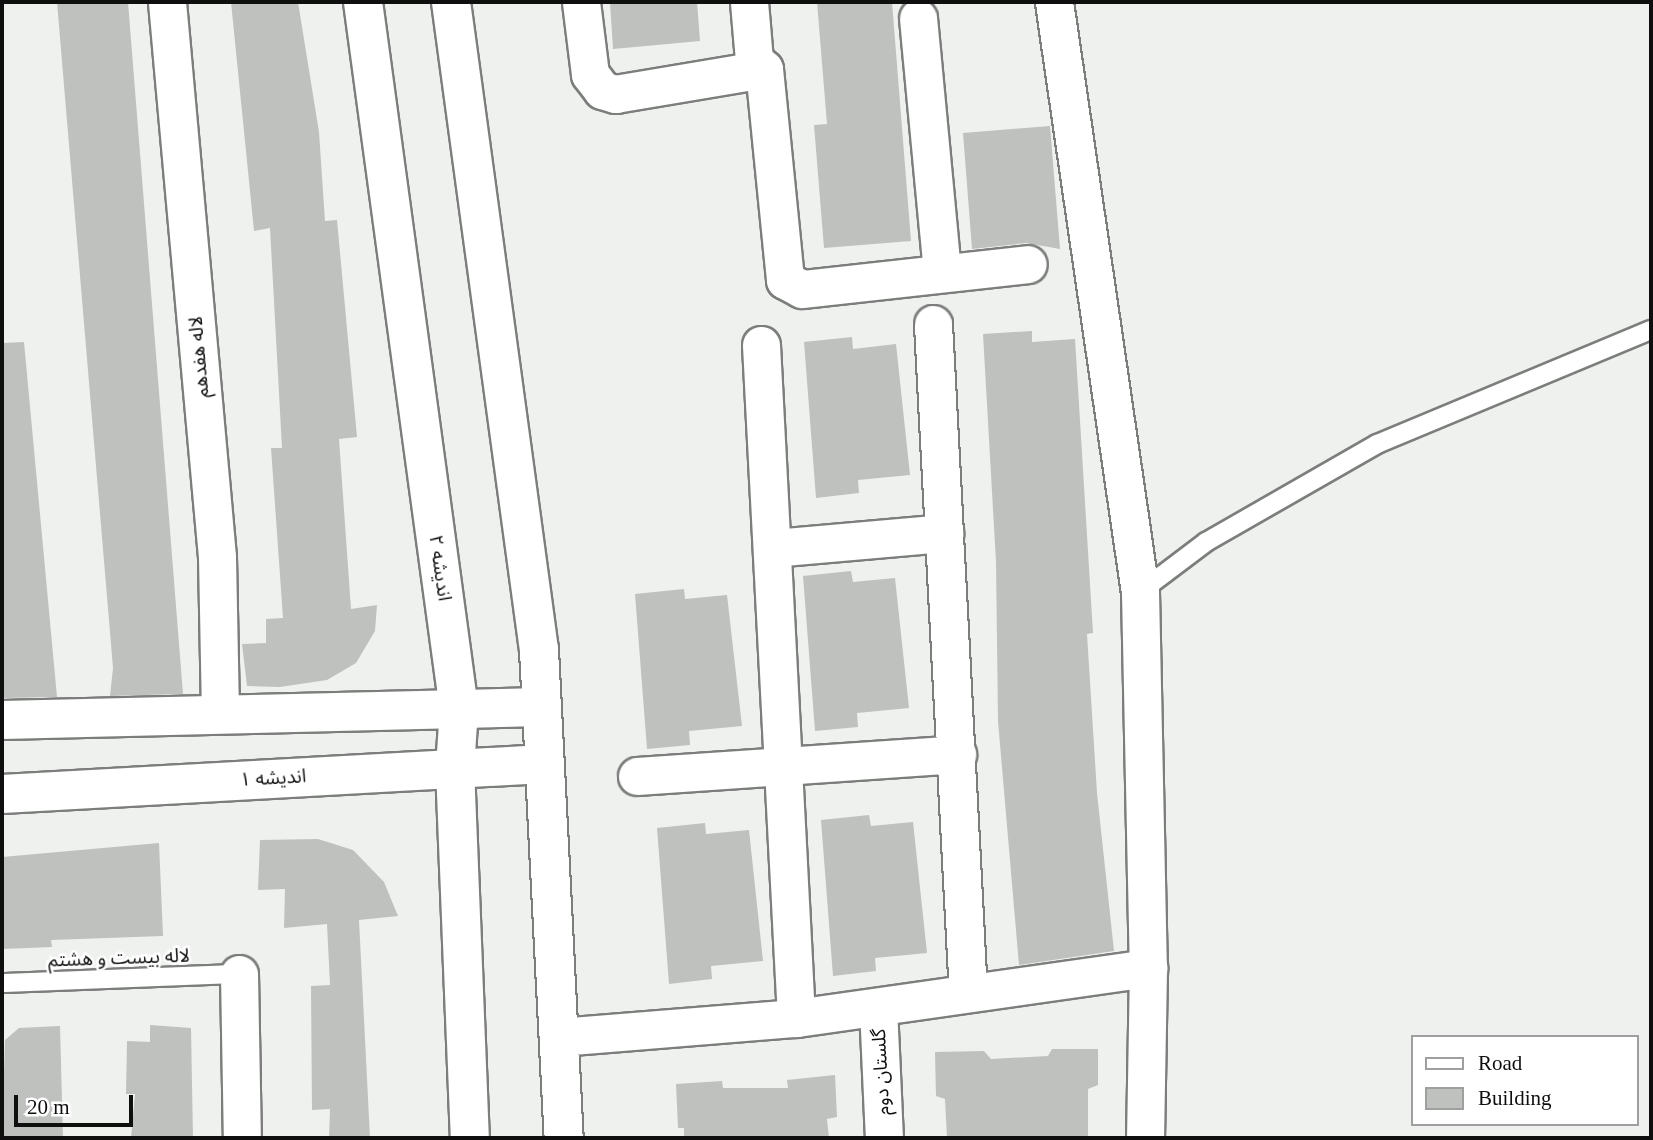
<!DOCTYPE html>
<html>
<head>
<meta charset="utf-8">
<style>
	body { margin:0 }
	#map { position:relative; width:1653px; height:1140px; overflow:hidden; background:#eef1ee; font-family:"Times New Roman","Noto Sans Arabic",serif }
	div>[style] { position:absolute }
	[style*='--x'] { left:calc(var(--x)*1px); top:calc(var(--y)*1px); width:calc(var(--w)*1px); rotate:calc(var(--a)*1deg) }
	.building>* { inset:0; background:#bec1be }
	.roads { filter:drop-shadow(2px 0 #7c7e7c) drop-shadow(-2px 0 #7c7e7c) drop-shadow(0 2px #7c7e7c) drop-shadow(0 -2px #7c7e7c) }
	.service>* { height:18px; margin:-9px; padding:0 9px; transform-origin:9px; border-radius:9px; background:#fff }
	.minor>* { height:37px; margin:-18.5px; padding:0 18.5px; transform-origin:18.5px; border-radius:18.5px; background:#fff }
	.tertiary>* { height:38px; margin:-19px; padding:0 19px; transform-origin:19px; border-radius:19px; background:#fff }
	span { translate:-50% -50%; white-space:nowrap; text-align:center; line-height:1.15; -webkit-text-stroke:5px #fff; paint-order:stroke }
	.street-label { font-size:19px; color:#0e0f0e }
	.frame { position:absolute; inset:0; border:4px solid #0e0f0e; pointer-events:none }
	.legend { position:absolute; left:1411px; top:1035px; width:228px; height:91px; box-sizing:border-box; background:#fff; border:2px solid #9f9f9f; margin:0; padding:9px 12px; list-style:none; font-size:21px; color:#0e0f0e }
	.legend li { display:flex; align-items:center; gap:14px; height:35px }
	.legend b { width:35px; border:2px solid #9f9f9f }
	.scale { position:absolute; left:14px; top:1095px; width:119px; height:32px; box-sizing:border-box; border:4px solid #0e0f0e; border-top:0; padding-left:9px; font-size:21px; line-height:24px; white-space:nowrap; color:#0e0f0e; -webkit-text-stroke:5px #fff; paint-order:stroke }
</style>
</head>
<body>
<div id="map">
	<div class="building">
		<i style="clip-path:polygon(57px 2px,128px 2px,183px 694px,110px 696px,113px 668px)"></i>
		<i style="clip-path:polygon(231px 2px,298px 2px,319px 132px,325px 221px,337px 220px,357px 437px,339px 439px,351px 609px,377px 605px,375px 631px,356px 663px,327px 680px,280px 687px,247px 686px,242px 644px,266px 643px,266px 619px,283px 618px,271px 448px,282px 448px,270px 228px,254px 231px)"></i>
		<i style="clip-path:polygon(610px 2px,697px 2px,700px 41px,613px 49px)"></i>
		<i style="clip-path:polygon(817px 2px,892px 2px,911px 241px,824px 248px,814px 125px,827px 124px)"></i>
		<i style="clip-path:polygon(1050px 126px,1060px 249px,1026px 243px,972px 249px,963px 133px)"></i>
		<i style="clip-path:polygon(1032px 331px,1032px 342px,1075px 339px,1093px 633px,1087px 634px,1097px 793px,1114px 951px,1019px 965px,998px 721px,996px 562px,983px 334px)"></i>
		<i style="clip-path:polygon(852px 337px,853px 349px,896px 344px,910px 475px,858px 480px,859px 493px,816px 498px,804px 342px)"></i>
		<i style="clip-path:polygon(24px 342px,57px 697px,2px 698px,2px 343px)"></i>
		<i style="clip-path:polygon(851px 571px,853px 582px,895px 578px,909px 708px,857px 713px,858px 727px,815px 731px,803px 576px)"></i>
		<i style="clip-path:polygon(684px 589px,685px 599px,727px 595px,742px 726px,689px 731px,690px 745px,647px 749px,635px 594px)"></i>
		<i style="clip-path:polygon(869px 815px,871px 826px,913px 822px,927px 953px,875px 958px,876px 971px,833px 976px,821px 820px)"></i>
		<i style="clip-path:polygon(705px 823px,706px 834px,749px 830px,763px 961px,711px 966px,712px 979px,669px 984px,657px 828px)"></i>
		<i style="clip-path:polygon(318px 839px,353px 850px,384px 882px,398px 916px,359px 920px,370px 1138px,329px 1138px,330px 1109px,312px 1110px,311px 986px,330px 985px,327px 924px,284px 928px,285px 889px,258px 890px,260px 840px)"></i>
		<i style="clip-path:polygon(159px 843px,163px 936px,51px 940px,52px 947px,2px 949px,2px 857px)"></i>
		<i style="clip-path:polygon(150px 1025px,191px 1028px,193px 1138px,131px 1138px,135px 1094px,126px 1094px,127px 1041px,150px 1042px)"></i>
		<i style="clip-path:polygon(60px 1026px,63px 1138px,2px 1138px,5px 1040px,19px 1028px)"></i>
		<i style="clip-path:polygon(1052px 1049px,1098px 1049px,1098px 1085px,1088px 1089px,1088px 1138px,947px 1138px,945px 1099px,936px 1096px,935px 1052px,984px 1051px,991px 1059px,1048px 1056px)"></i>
		<i style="clip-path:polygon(835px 1075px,837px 1117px,827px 1119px,829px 1138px,684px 1138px,684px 1128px,678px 1128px,676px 1084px,722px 1081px,723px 1088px,788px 1088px,787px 1080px)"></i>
	</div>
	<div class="roads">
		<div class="service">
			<i style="--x:1140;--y:592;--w:83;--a:-37.1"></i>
			<i style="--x:1206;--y:542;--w:197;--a:-29.8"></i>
			<i style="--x:1377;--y:444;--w:297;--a:-22.6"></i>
			<i style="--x:2;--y:983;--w:237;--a:-2.2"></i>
		</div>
		<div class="minor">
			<i style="--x:167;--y:2;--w:557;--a:84.85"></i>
			<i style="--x:217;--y:557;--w:156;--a:88.9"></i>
			<i style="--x:581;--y:2;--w:73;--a:82.9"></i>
			<i style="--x:590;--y:74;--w:20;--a:53"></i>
			<i style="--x:602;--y:90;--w:14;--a:17"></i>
			<i style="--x:615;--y:94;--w:151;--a:-9.5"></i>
			<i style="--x:749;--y:2;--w:58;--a:85.1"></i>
			<i style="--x:754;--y:60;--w:13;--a:42"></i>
			<i style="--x:764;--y:69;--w:212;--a:84.3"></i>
			<i style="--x:785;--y:280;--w:19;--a:28"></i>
			<i style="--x:802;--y:289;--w:227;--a:-6.3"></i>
			<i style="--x:1054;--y:2;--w:596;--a:81.71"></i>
			<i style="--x:1140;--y:592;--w:376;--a:88.8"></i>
			<i style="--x:1148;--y:968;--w:170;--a:91"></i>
			<i style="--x:918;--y:18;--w:256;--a:84.6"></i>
			<i style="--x:933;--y:324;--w:670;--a:87.01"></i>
			<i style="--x:761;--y:345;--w:674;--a:87.02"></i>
			<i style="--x:773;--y:548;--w:172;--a:-5"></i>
			<i style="--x:637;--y:776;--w:321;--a:-3.9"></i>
			<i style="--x:239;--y:974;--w:164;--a:89"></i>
			<i style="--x:878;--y:1007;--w:131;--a:87.4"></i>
			<i style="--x:559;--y:1037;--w:238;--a:-4.6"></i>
			<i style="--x:796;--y:1018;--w:356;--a:-8.1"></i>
		</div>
		<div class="tertiary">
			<i style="--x:363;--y:2;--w:713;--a:82.27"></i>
			<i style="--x:459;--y:709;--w:59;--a:93.9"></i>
			<i style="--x:455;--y:768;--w:370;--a:87.7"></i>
			<i style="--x:451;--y:2;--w:654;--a:82.27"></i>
			<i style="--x:539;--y:650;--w:489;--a:87.1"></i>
			<i style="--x:2;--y:720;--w:539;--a:-1.38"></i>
			<i style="--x:2;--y:794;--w:543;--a:-3.17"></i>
		</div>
	</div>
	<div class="street-label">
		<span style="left:199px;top:357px;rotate:-95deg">لاله هفدهم</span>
		<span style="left:440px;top:568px;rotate:82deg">اندیشه ۲</span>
		<span style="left:273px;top:778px;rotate:-3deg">اندیشه ۱</span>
		<span style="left:119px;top:958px;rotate:-2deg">لاله بیست و هشتم</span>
		<span style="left:881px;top:1072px;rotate:-93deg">گلستان دوم</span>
	</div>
	<div class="frame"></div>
	<ul class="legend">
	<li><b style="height:9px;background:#fff"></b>Road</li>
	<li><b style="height:19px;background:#bec1be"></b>Building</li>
	</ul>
	<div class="scale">20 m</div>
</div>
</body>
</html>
